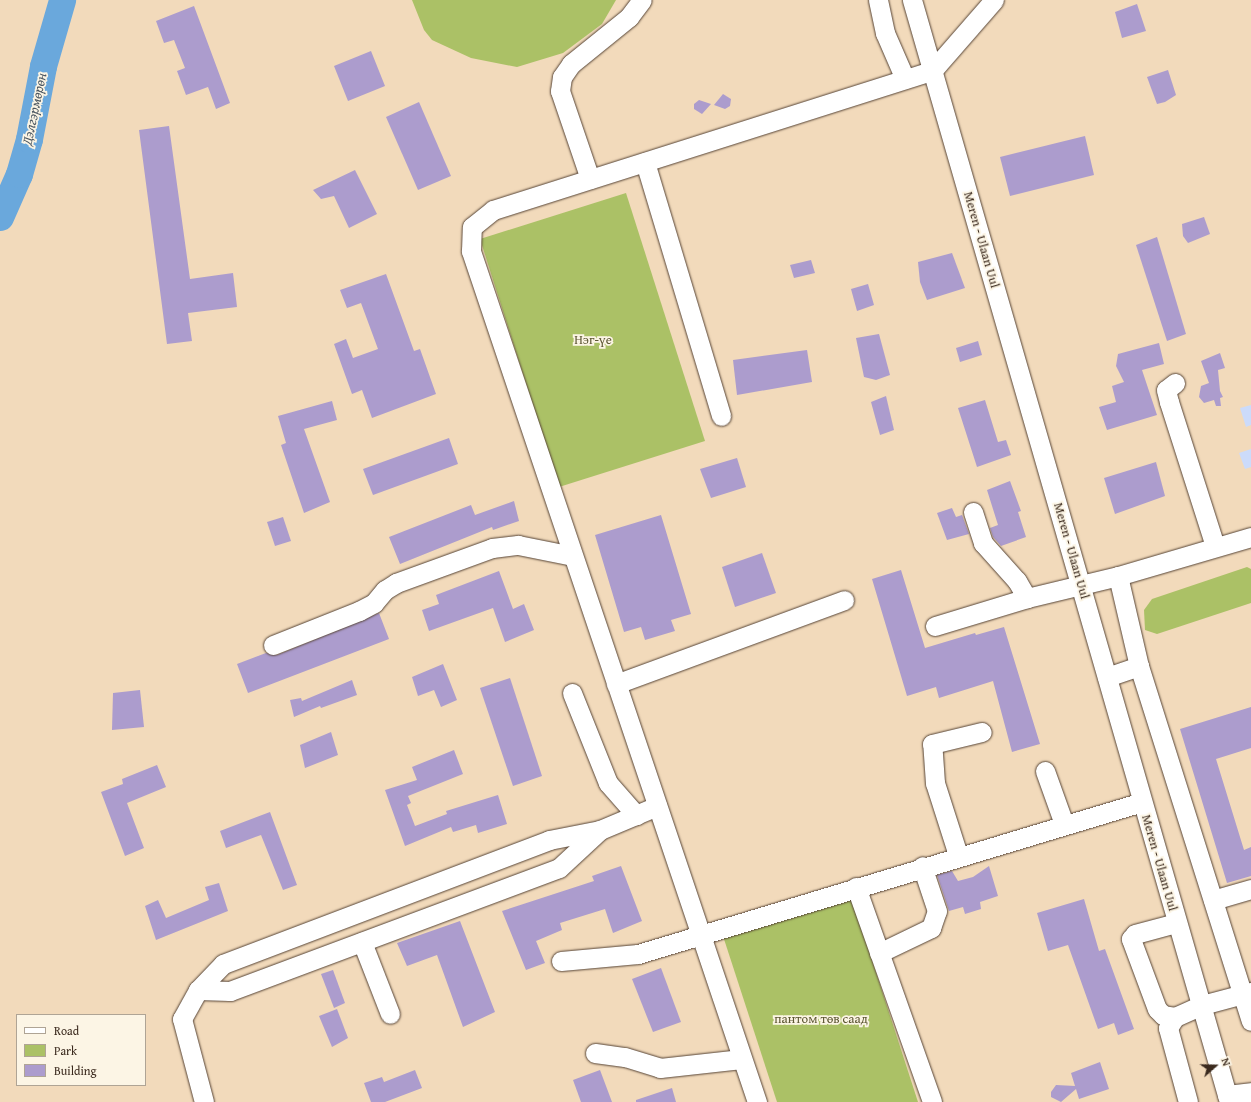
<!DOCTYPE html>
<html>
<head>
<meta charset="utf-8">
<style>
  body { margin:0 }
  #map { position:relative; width:1251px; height:1102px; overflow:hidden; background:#f2dabb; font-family:"Gentium Book Plus",serif }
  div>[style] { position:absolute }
  .built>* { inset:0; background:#ccdbfa }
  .green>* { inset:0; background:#abc166 }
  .river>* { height:27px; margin:-13.5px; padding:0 13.5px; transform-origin:13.5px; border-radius:13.5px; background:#6aa8dc }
  .building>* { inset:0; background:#ac9ccd }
  .roads { filter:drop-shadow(0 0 1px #564436) drop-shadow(0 0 1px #564436) }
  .minor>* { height:19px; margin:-9.5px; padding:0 9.5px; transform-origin:9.5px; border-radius:9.5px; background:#fff }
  span { translate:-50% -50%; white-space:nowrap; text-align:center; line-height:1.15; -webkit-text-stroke:3.5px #fcf5e5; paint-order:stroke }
  .street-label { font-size:13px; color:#3b2a1e }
  .park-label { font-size:13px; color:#5d5734 }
  .water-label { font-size:14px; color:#4b5660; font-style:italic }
  .legend { position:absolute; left:16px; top:1014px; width:130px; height:72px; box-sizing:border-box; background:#fcf5e5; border:1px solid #afa495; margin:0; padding:5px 7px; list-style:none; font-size:12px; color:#3b2a1e }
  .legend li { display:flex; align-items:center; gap:8px; height:20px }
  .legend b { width:20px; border:1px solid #afa495 }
  .north { position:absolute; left:1195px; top:1046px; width:40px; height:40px; -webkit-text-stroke:3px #fcf5e5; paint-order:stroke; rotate:70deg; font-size:11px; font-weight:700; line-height:16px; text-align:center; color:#3b2a1e }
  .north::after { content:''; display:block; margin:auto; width:14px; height:18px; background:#3b2a1e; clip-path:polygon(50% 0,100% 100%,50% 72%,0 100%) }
</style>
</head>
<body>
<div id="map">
  <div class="built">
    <div style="clip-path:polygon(1251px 405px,1251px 425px,1246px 427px,1240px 408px)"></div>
    <div style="clip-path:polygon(1251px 449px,1251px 467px,1245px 469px,1239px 453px)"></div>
  </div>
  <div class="green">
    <div style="clip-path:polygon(412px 0,616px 0,602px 24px,563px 53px,517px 67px,471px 58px,432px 40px,424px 30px)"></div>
    <div style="clip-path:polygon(626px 193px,705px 441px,559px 487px,480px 239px)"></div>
    <div style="clip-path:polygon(1247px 567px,1251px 569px,1251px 603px,1157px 634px,1145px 630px,1144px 610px,1152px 599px)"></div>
    <div style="clip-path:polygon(851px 895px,918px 1102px,777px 1102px,723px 936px)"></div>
  </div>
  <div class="river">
    <div style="left:0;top:217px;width:47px;rotate:-66.2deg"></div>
    <div style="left:19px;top:174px;width:36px;rotate:-74deg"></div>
    <div style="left:29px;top:139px;width:74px;rotate:-79.1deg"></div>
    <div style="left:43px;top:66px;width:69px;rotate:-73.9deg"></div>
  </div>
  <div class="building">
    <div style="clip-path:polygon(1137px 4px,1146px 31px,1122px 38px,1115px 12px)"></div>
    <div style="clip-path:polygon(194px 6px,230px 103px,216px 109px,208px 87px,186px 95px,177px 71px,185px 68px,174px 40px,164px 43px,156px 21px)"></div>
    <div style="clip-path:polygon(371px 51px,385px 86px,348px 101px,334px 66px)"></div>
    <div style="clip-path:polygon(1168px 70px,1176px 95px,1165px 102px,1157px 104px,1147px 77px)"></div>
    <div style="clip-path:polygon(723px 94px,731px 99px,730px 106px,725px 109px,714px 105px)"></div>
    <div style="clip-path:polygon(699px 100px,711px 104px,702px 114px,694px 109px,694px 104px)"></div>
    <div style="clip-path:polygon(419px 102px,451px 176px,418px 190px,386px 117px)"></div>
    <div style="clip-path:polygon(169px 126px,190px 279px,233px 273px,237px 307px,188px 313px,192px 341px,167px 344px,139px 130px)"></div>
    <div style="clip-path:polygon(1085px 136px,1094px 175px,1010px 196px,1000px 157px)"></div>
    <div style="clip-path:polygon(355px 170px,377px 214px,349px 228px,334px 196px,321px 199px,313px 190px)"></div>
    <div style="clip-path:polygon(1204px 217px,1210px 234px,1188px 243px,1183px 236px,1182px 224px)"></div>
    <div style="clip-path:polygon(1157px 237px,1186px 334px,1167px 341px,1136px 245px)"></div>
    <div style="clip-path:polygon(952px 253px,965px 288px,927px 300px,920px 282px,918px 262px)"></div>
    <div style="clip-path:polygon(811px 260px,815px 273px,794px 278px,790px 265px)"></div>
    <div style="clip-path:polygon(386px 274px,414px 351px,420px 349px,436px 394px,372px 418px,362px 390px,352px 394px,334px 344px,346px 339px,353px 358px,378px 349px,361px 303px,347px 308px,340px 290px)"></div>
    <div style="clip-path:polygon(868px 284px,874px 305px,857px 311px,851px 289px)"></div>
    <div style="clip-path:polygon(879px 334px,890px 375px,876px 380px,864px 377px,856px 338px)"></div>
    <div style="clip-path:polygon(978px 341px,982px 355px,960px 362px,956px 348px)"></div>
    <div style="clip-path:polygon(1159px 343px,1164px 364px,1142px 370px,1157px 415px,1107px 430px,1099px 407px,1116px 402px,1112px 386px,1124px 382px,1116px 366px,1118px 354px)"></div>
    <div style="clip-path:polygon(807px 350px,812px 382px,737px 395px,733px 360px)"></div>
    <div style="clip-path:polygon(1220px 353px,1225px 368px,1218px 370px,1220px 391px,1223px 397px,1220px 398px,1221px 406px,1216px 406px,1214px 400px,1204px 403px,1199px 397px,1201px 386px,1209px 383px,1201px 361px)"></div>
    <div style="clip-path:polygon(886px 396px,894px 430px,880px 435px,871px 402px)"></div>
    <div style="clip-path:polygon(985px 400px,998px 442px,1006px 440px,1011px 455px,977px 467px,958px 408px)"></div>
    <div style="clip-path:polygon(332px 401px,337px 420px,304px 429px,330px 502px,304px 513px,281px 445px,286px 443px,278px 416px)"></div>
    <div style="clip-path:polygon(449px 438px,458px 464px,373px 495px,363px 469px)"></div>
    <div style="clip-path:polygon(737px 458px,746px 487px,711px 498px,700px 469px)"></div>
    <div style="clip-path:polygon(1156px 462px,1165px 496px,1115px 514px,1104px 478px)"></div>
    <div style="clip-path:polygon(1010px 481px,1021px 511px,1018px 512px,1026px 537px,1001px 546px,993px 537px,990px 528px,998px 525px,987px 490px)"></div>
    <div style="clip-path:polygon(514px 501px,519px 521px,493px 530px,492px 527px,400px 564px,389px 537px,471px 505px,475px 515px)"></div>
    <div style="clip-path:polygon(952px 508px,956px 517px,962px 515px,969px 534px,947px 540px,937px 513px)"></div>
    <div style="clip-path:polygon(661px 515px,691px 614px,671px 620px,675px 631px,645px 640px,641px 627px,624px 632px,595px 535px)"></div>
    <div style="clip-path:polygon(283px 517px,291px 541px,275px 546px,267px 522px)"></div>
    <div style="clip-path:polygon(762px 553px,776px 593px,735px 607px,722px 567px)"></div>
    <div style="clip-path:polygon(901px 570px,925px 648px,975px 633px,976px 635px,1004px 627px,1040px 744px,1012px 752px,993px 681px,939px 698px,936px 687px,907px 696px,872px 579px)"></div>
    <div style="clip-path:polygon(499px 571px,513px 609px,524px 604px,534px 630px,505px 642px,493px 608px,429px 631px,422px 610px,439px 604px,436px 595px)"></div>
    <div style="clip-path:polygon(379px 613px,389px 639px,248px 693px,237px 664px,266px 653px,277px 655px)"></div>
    <div style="clip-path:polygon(443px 664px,457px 700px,441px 707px,434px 690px,418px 696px,412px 677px)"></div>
    <div style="clip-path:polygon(510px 678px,542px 776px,513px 786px,480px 688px)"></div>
    <div style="clip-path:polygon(352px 680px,357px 695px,321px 708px,320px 706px,294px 717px,290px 700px,301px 698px,302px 701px)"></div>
    <div style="clip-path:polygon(140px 690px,144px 727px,112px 730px,113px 693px)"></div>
    <div style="clip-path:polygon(1251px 707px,1251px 748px,1216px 759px,1244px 850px,1251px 847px,1251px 876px,1227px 883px,1180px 729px)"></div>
    <div style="clip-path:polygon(331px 732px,338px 755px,305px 768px,300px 745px)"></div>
    <div style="clip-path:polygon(454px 750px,463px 774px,408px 796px,411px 803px,407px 805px,415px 826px,447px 814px,446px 811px,498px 795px,507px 824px,478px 833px,476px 825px,453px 832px,451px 827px,405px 846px,385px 790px,417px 780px,412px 767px)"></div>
    <div style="clip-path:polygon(157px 765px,166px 787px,127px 803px,144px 848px,125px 856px,101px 792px,123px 784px,122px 779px)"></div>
    <div style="clip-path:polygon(270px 812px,297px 885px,283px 890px,261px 835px,226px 848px,220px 831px)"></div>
    <div style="clip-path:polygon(621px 866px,642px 921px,613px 933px,605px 909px,560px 923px,562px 930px,536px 941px,545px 963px,526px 970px,502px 911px,594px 881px,592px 876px)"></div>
    <div style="clip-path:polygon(989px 866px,998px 896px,980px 902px,981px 909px,965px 914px,963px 907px,949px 911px,937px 875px,952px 871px,958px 881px,973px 877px)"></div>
    <div style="clip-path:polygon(219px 883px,228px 911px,156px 940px,145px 906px,158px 900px,166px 918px,209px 900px,205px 887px)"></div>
    <div style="clip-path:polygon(1084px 899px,1099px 951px,1105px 949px,1134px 1029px,1118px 1035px,1114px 1023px,1098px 1029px,1068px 945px,1048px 951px,1037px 913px)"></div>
    <div style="clip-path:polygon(460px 921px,495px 1012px,463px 1027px,437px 955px,407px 966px,397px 943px)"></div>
    <div style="clip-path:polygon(661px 968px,681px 1022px,653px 1032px,632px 979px)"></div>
    <div style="clip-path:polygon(333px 970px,345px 1003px,334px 1008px,321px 974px)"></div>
    <div style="clip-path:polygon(337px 1009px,348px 1038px,332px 1047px,319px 1016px)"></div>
    <div style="clip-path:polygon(1100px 1062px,1109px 1089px,1079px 1099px,1076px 1089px,1061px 1102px,1051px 1097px,1051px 1092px,1056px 1085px,1075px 1086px,1071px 1073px)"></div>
    <div style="clip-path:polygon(415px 1070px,422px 1088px,385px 1102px,371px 1102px,364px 1083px,382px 1077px,384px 1082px)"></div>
    <div style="clip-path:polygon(600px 1070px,612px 1102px,581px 1102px,573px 1080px)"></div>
    <div style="clip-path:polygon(672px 1088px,676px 1102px,636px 1102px,636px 1100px)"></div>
  </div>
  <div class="roads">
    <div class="minor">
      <div style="left:878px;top:0;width:34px;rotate:78deg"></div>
      <div style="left:885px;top:33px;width:50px;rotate:66.5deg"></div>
      <div style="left:912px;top:0;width:1147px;rotate:73.95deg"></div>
      <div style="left:645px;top:162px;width:265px;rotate:73.3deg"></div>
      <div style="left:590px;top:179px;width:93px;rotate:-108.8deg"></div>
      <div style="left:560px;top:91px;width:14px;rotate:-82deg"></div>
      <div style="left:562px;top:77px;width:16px;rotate:-55deg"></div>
      <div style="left:571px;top:64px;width:75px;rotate:-39deg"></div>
      <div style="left:629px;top:17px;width:21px;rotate:-53deg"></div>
      <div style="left:1175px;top:383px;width:11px;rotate:142deg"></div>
      <div style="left:1166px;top:390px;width:12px;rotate:76deg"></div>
      <div style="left:1169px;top:402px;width:151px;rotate:72.3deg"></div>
      <div style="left:973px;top:512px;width:33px;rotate:72deg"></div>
      <div style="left:983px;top:543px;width:51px;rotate:48.2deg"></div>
      <div style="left:1017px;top:581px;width:20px;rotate:60deg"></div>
      <div style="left:1027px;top:598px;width:94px;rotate:-13.6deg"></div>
      <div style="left:1118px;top:576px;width:139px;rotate:-16.3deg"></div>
      <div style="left:1118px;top:576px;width:92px;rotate:76.9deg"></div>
      <div style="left:935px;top:626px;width:96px;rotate:-16.9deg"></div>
      <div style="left:273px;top:645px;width:92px;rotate:-21.6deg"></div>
      <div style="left:359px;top:611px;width:17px;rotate:-28deg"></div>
      <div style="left:374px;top:603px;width:17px;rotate:-50deg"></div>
      <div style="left:385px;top:590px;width:13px;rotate:-32deg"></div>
      <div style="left:396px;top:583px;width:102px;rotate:-20deg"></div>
      <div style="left:492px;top:548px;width:26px;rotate:-7deg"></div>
      <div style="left:518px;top:545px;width:56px;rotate:11.3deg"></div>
      <div style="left:1107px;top:677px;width:34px;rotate:-19deg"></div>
      <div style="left:1139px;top:666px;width:372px;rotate:72.5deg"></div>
      <div style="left:616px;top:684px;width:243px;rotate:-20.2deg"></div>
      <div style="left:572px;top:693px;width:97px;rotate:68.2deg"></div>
      <div style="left:608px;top:783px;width:43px;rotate:48.8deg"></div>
      <div style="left:1045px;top:771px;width:56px;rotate:70.3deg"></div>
      <div style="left:958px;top:855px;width:76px;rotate:-107.7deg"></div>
      <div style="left:935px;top:783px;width:39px;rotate:-94deg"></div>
      <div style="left:932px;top:744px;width:51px;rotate:-13.5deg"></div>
      <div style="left:856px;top:887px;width:228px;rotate:70.5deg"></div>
      <div style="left:1213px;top:900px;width:40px;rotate:-16deg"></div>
      <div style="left:362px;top:942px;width:77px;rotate:68.7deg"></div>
      <div style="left:879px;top:953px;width:58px;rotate:-25.7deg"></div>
      <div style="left:931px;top:928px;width:18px;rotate:-71deg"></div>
      <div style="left:937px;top:911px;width:47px;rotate:-108.4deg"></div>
      <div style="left:561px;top:961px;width:77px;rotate:-5.2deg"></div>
      <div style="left:638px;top:954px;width:526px;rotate:-16.78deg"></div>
      <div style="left:198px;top:990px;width:32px;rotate:2deg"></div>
      <div style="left:230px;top:991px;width:351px;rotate:-20.5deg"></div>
      <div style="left:559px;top:868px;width:56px;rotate:-42.8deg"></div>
      <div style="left:1175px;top:1017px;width:12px;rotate:-171deg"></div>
      <div style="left:1163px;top:1015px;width:8px;rotate:-135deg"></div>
      <div style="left:1157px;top:1009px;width:75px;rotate:-110.4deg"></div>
      <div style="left:1131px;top:939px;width:6px;rotate:-51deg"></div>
      <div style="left:1135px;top:934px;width:42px;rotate:-15deg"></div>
      <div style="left:595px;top:1053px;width:30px;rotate:8deg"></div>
      <div style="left:625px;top:1057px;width:37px;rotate:17deg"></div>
      <div style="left:660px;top:1068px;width:82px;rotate:-6.3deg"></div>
      <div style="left:1227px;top:1095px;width:24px;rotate:-7deg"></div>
      <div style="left:204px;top:1102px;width:86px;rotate:-104.8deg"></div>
      <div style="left:182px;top:1019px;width:33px;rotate:-61deg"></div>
      <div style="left:198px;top:990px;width:36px;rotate:-46deg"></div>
      <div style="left:223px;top:964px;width:349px;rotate:-20.8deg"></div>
      <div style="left:549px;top:840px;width:52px;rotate:-11.1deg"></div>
      <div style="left:600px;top:830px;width:62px;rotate:-22.8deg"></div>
      <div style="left:757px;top:1102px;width:898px;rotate:-108.58deg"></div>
      <div style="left:471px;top:251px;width:24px;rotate:-88deg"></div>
      <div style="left:472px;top:227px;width:27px;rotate:-39deg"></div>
      <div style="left:493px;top:210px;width:460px;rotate:-17.6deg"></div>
      <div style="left:932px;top:71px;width:94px;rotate:-48.9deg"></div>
      <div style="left:1188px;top:1102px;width:77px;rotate:-105.1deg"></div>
      <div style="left:1168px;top:1028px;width:13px;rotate:-58deg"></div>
      <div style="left:1175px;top:1017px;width:30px;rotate:-24deg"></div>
      <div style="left:1202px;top:1005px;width:51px;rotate:-14.9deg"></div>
    </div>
  </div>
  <div class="street-label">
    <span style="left:981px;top:240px;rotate:74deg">Meren - Ulaan Uul</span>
    <span style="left:1071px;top:551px;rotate:74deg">Meren - Ulaan Uul</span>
    <span style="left:1159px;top:863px;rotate:74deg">Meren - Ulaan Uul</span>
  </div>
  <div class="park-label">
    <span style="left:593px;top:340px">Нэг-үе</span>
    <span style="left:821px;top:1019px">пантом төв саад</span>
  </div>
  <div class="water-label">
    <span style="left:34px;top:109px;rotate:-78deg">Дэлгэрмөрөн</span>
  </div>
  <ul class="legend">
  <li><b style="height:5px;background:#fff"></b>Road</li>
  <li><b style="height:11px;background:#abc166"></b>Park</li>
  <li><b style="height:11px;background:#ac9ccd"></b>Building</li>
  </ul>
  <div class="north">N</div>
</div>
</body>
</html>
